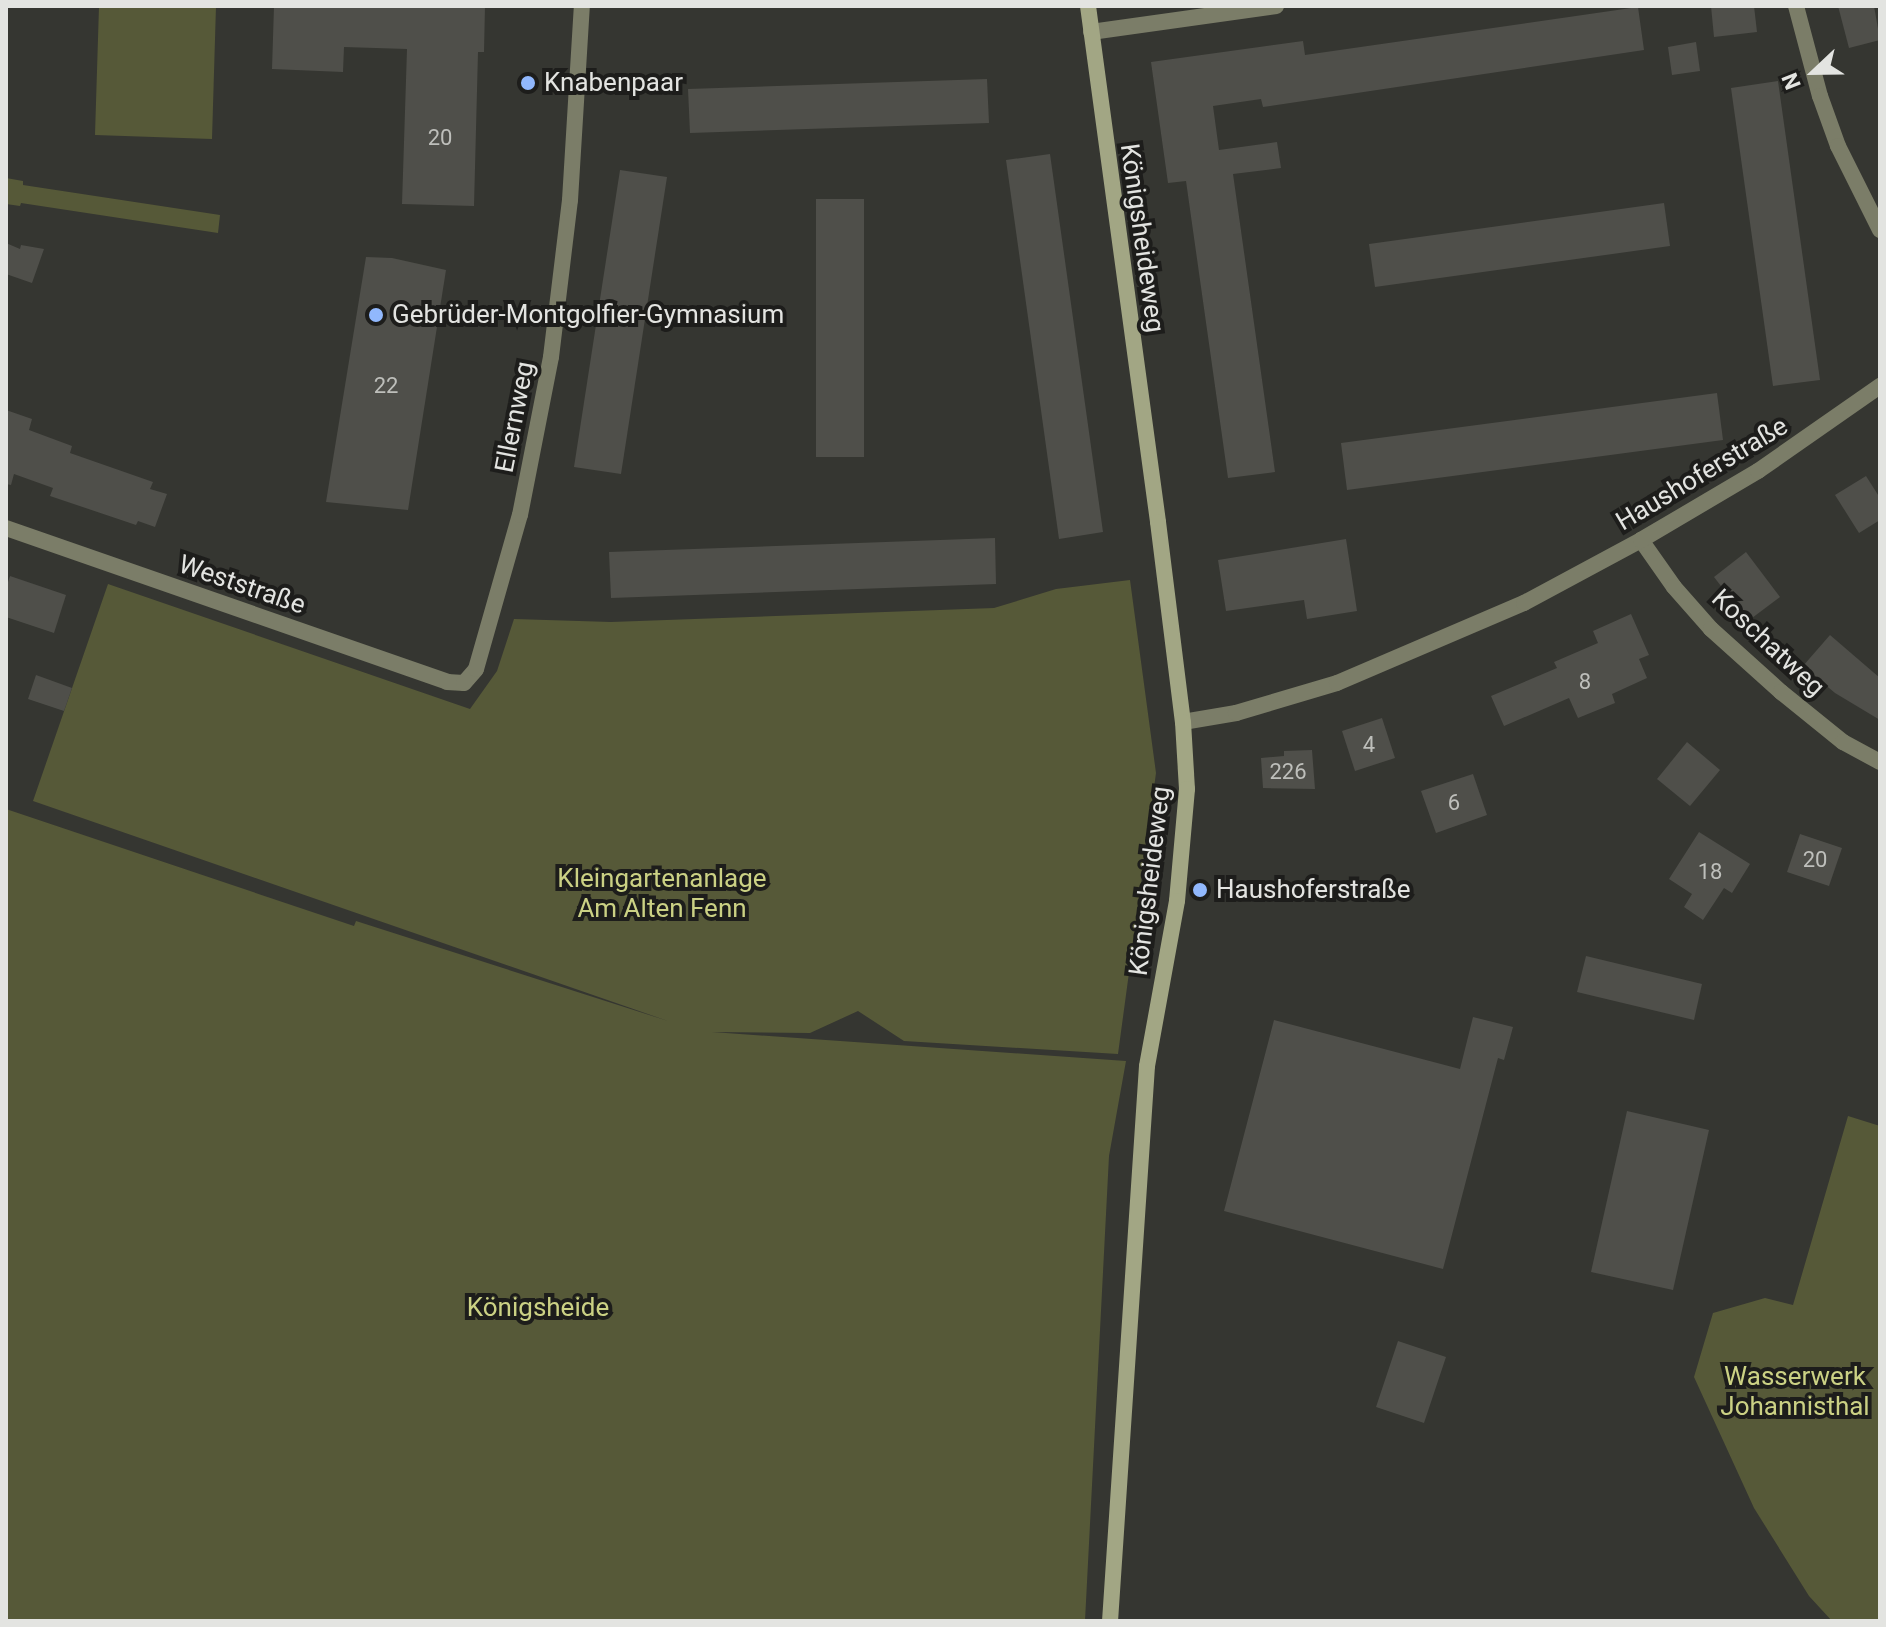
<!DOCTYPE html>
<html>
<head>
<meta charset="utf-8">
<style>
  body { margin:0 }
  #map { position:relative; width:1886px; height:1627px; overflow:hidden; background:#353631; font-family:Roboto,sans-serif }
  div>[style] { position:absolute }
  .green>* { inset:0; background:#565938 }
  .building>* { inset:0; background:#4f4f4a }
  .street>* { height:16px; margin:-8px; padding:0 8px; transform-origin:8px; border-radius:8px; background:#7b7d68 }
  .secondary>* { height:16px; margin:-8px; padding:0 8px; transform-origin:8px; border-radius:8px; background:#a2a684 }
  .dots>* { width:22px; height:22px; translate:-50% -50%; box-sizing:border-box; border:4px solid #1d1d1b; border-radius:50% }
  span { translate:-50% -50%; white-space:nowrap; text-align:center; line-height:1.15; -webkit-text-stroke:8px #1d1d1b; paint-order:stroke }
  .number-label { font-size:22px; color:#bebfbb }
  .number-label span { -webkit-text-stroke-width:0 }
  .poi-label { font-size:26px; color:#e3e4e1 }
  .left { translate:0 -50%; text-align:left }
  .street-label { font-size:26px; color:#e3e4e1 }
  .park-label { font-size:26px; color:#cbd184 }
  .frame { position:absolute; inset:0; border:8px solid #e3e4e1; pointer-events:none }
  .north { position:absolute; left:1774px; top:32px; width:80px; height:80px; -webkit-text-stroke:6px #1d1d1b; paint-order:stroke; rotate:248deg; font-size:22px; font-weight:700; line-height:32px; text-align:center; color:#e3e4e1 }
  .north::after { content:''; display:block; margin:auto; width:28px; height:36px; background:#e3e4e1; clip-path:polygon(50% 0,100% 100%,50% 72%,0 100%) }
</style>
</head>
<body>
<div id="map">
  <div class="green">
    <div style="clip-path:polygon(99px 6px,216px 6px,212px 139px,95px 135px)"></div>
    <div style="clip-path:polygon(6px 178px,23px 181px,23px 185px,220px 215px,218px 233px,21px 203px,20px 206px,6px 204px)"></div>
    <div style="clip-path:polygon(1130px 580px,1156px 773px,1118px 1054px,904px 1041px,858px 1011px,810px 1033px,712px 1032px,1126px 1061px,1109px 1156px,1085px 1621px,6px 1621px,6px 809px,354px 926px,356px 921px,668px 1021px,33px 801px,108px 584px,470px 709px,497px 671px,514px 619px,611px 622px,994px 608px,1056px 589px)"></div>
    <div style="clip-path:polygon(1848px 1116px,1880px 1126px,1880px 1621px,1832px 1621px,1809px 1596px,1754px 1508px,1694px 1377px,1713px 1313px,1765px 1298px,1793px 1305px)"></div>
  </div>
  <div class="building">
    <div style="clip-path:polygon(274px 6px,485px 6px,484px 52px,478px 52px,474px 206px,402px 204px,407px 49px,344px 47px,343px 72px,272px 69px)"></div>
    <div style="clip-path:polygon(1711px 6px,1754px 6px,1757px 32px,1714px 37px)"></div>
    <div style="clip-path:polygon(1838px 6px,1874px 6px,1880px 40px,1849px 48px)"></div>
    <div style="clip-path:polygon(1638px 7px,1644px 50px,1263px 107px,1261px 99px,1213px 106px,1219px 150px,1277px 142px,1281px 168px,1233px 174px,1275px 472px,1228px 478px,1186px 181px,1168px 183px,1151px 62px,1303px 41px,1305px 55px)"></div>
    <div style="clip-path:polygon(1696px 42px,1700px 71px,1672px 75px,1668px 47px)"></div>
    <div style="clip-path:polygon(987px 79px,989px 123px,690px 133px,688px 89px)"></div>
    <div style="clip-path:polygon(1778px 81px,1820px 380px,1773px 386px,1731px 88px)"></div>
    <div style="clip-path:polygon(1050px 154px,1103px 532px,1059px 539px,1006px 160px)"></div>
    <div style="clip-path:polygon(620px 170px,667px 177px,621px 474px,574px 467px)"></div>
    <div style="clip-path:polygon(816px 199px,864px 199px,864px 457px,816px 457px)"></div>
    <div style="clip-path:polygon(1664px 203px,1670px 246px,1375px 287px,1369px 244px)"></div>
    <div style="clip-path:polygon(6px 243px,20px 249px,21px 245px,44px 249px,32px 283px,6px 274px)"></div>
    <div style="clip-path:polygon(366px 257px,392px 258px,446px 270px,408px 510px,326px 502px)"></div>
    <div style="clip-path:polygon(1717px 393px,1723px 440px,1347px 490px,1341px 443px)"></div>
    <div style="clip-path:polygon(6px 410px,32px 419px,29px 430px,72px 446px,70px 453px,153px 482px,150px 489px,167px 494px,155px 527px,138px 521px,136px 525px,50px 496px,53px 488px,14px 474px,11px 485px,6px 484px)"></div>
    <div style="clip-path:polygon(1866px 476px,1880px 498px,1880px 520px,1859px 533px,1835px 495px)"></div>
    <div style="clip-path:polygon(995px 538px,996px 584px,611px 598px,609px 552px)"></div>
    <div style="clip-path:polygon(1346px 539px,1357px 611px,1307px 619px,1304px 600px,1226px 611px,1218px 560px)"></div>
    <div style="clip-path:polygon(1746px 552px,1780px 597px,1748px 621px,1714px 577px)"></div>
    <div style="clip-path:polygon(10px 576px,66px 595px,54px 633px,6px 617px,6px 588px)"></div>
    <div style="clip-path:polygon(1631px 614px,1649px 655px,1639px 659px,1647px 678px,1612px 694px,1615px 703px,1578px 718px,1569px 698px,1504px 726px,1491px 696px,1557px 668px,1554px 662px,1598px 643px,1593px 631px)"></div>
    <div style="clip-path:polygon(1830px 635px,1880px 678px,1880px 720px,1835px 693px,1803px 666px)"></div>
    <div style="clip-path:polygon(36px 675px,72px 688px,64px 711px,28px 699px)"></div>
    <div style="clip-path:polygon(1382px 718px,1395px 758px,1355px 771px,1342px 731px)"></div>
    <div style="clip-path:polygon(1687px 742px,1720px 770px,1690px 806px,1657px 779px)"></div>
    <div style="clip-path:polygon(1312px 750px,1315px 789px,1263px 788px,1261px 758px,1284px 756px,1284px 751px)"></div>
    <div style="clip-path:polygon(1473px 774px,1487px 815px,1436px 833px,1421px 791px)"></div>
    <div style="clip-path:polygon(1699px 832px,1750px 864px,1732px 893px,1724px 888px,1703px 920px,1684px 907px,1692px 894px,1669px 879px)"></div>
    <div style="clip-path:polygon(1800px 834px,1842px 848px,1829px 886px,1787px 872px)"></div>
    <div style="clip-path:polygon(1586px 956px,1702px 984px,1694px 1020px,1577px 992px)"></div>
    <div style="clip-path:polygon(1473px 1017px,1513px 1027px,1504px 1060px,1498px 1058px,1443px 1269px,1224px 1211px,1274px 1020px,1460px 1069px)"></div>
    <div style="clip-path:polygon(1627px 1111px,1709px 1130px,1673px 1290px,1591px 1272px)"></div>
    <div style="clip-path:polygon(1398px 1341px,1446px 1357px,1424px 1423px,1376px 1407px)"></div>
  </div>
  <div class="street">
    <div style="left:1796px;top:6px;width:93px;rotate:75.1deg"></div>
    <div style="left:1820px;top:96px;width:53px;rotate:70.2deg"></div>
    <div style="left:1838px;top:146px;width:94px;rotate:63.4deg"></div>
    <div style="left:1091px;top:32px;width:187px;rotate:-8deg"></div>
    <div style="left:6px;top:528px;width:467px;rotate:19.2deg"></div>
    <div style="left:447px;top:682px;width:17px;rotate:3deg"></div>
    <div style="left:464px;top:683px;width:18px;rotate:-49deg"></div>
    <div style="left:476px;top:669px;width:160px;rotate:-74.1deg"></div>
    <div style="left:520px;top:515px;width:161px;rotate:-78.9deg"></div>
    <div style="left:551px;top:357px;width:158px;rotate:-83.1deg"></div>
    <div style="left:570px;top:200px;width:194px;rotate:-86.5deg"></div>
    <div style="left:1641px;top:540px;width:57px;rotate:54.9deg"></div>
    <div style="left:1674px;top:587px;width:56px;rotate:48.6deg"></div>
    <div style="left:1711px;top:629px;width:94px;rotate:42deg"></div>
    <div style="left:1781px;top:692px;width:80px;rotate:38.9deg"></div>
    <div style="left:1843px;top:742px;width:42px;rotate:28.4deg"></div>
    <div style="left:1183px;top:722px;width:54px;rotate:-9.6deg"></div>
    <div style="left:1236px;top:713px;width:105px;rotate:-16.5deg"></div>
    <div style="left:1337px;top:683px;width:203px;rotate:-23.2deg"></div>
    <div style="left:1524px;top:603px;width:133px;rotate:-28.3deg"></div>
    <div style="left:1641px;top:540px;width:136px;rotate:-30.5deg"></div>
    <div style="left:1758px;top:471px;width:149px;rotate:-34.9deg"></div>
  </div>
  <div class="secondary">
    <div style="left:1088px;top:6px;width:521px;rotate:82.27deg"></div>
    <div style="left:1158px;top:522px;width:202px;rotate:82.9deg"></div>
    <div style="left:1183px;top:722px;width:67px;rotate:86.6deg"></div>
    <div style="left:1187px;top:789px;width:112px;rotate:95.1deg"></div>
    <div style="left:1177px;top:901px;width:168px;rotate:100.3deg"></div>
    <div style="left:1147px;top:1066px;width:556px;rotate:93.81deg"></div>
  </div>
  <div class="dots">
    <div style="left:528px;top:83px;background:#91b8fd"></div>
    <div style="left:376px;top:315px;background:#91b8fd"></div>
    <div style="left:1200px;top:890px;background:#91b8fd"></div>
  </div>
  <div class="number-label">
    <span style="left:440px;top:138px">20</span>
    <span style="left:386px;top:386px">22</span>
    <span style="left:1585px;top:682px">8</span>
    <span style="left:1369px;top:745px">4</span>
    <span style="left:1288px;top:772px">226</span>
    <span style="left:1454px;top:803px">6</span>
    <span style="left:1815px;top:860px">20</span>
    <span style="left:1710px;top:872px">18</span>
  </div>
  <div class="poi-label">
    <span class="left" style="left:544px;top:83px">Knabenpaar</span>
    <span class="left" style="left:392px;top:315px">Gebrüder-Montgolfier-Gymnasium</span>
    <span class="left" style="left:1216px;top:890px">Haushoferstraße</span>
  </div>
  <div class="street-label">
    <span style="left:1142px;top:238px;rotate:82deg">Königsheideweg</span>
    <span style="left:515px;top:417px;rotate:-79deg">Ellernweg</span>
    <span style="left:1702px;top:474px;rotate:-31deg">Haushoferstraße</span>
    <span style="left:242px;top:585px;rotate:19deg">Weststraße</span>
    <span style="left:1768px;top:643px;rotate:43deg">Koschatweg</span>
    <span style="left:1150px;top:881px;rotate:-83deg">Königsheideweg</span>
  </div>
  <div class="park-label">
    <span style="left:662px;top:894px">Kleingartenanlage<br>Am Alten Fenn</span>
    <span style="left:538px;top:1308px">Königsheide</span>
    <span style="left:1795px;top:1392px">Wasserwerk<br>Johannisthal</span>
  </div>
  <div class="frame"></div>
  <div class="north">N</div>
</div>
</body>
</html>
